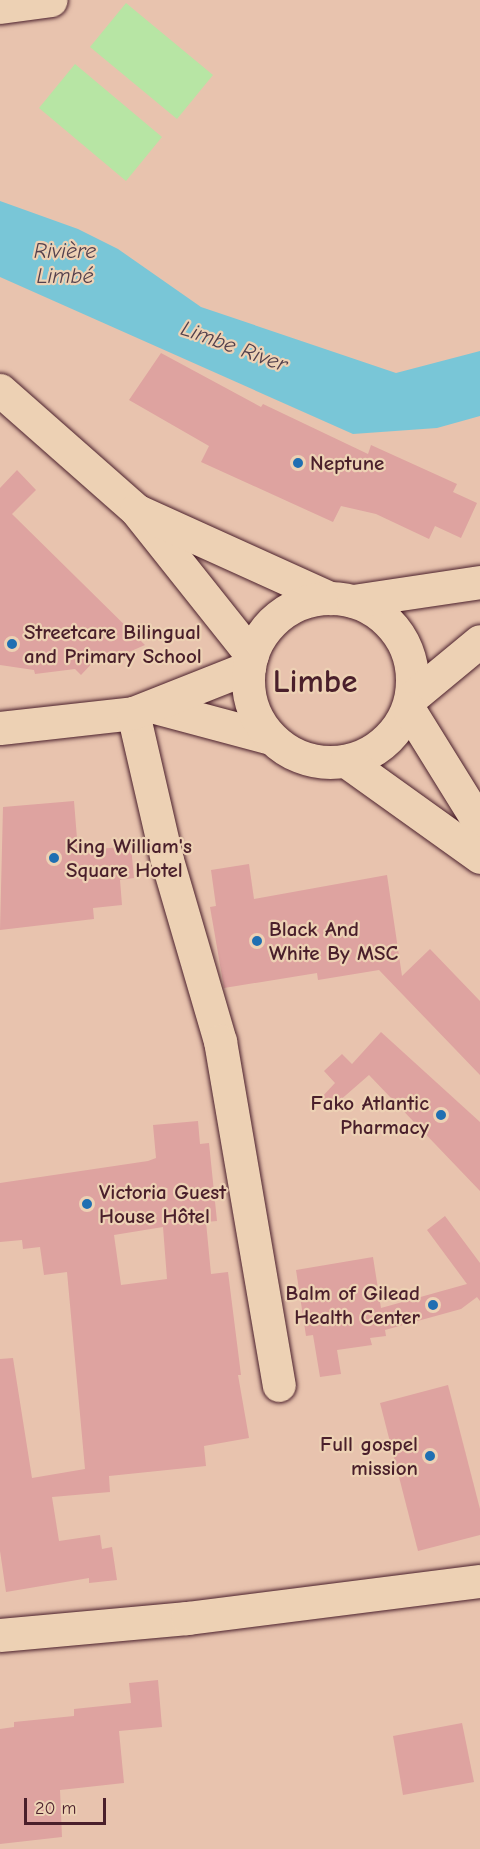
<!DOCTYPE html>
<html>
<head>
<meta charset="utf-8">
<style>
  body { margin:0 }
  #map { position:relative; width:480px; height:1849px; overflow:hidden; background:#e8c3ae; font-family:"Comic Neue",sans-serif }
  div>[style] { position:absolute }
  .green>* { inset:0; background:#b7e5a4 }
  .water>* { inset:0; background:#79c6d7 }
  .building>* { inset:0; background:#dea3a0 }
  .roads { filter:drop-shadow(0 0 2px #4a1f2b) drop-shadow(0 0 2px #4a1f2b) }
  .minor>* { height:33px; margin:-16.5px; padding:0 16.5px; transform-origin:16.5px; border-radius:16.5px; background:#edd1b4 }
  .major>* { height:33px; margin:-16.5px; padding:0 16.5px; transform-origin:16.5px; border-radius:16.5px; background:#edd1b4 }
  .highway>* { height:33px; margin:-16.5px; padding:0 16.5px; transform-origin:16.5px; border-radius:16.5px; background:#edd1b4 }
  .highway>.ring { margin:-16.5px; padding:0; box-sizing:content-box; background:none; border:33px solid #edd1b4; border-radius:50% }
  .dots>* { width:16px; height:16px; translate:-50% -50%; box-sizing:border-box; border:3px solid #edd1b4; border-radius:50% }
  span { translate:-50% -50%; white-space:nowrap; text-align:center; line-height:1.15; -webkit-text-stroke:4.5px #edd1b4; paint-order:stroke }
  .poi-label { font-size:21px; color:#4a1f2b; font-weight:700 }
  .left { translate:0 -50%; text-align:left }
  .right { translate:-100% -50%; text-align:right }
  .water-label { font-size:22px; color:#53404d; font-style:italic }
  .town-label { font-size:33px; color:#4a1f2b; font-weight:700 }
  .scale { position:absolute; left:24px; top:1798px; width:82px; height:27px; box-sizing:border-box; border:3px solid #4a1f2b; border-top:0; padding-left:8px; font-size:18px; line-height:21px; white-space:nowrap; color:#4a1f2b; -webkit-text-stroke:4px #edd1b4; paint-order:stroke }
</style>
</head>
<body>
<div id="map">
  <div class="green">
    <div style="clip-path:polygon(126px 3px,213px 75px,177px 119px,90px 47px)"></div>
    <div style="clip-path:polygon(75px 64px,162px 137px,126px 181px,39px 108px)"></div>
  </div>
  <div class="water">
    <div style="clip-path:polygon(0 201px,78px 229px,118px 249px,201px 307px,396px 373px,480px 351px,480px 416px,437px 428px,353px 434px,0 277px)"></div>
  </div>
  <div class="building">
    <div style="clip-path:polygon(161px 353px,261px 407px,263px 404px,368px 454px,371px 445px,457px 484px,453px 492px,477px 503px,461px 538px,435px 526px,429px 539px,376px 514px,341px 506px,333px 522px,201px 462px,209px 446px,129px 400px)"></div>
    <div style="clip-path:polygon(17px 470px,36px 490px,12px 514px,145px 645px,106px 662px,99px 656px,81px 675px,75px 669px,35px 674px,34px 670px,0 665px,0 488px)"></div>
    <div style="clip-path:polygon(74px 801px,78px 851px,131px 846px,134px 878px,120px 880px,122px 905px,93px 908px,94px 919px,0 930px,3px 807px)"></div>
    <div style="clip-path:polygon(249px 864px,254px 899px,387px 875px,402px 976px,430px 949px,480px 1001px,480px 1075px,379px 970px,318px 980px,317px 973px,224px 988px,210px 907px,216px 906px,211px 870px)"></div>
    <div style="clip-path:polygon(381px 1032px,480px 1122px,480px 1191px,369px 1075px,330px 1109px,320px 1099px,335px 1083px,324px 1071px,342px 1054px,352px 1064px)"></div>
    <div style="clip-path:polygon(evenodd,198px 1121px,200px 1144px,209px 1143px,217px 1221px,206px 1222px,211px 1274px,228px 1272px,241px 1375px,238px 1375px,249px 1438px,204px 1446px,206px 1466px,109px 1476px,110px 1492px,52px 1497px,59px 1541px,100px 1535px,102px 1549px,112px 1547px,117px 1580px,89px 1583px,89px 1578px,6px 1592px,0 1551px,0 1359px,13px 1358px,32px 1478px,85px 1469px,67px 1272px,44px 1275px,40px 1247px,23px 1249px,22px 1240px,0 1242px,0 1183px,148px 1161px,156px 1158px,153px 1125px,198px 1121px,163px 1227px,167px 1279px,121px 1285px,114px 1235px,163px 1227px)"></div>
    <div style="clip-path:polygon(445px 1216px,480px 1263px,480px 1301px,477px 1297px,461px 1309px,385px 1330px,386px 1336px,370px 1338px,372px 1345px,337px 1350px,341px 1374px,320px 1377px,313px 1335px,306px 1336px,296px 1270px,373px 1257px,381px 1308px,467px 1284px,427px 1230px)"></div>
    <div style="clip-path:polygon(448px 1385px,480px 1509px,480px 1535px,418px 1551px,380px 1403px)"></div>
    <div style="clip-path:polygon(158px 1680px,162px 1727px,119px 1731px,124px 1783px,60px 1790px,62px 1837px,0 1844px,0 1729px,14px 1727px,14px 1722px,74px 1716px,74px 1709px,131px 1703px,129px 1683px)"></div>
    <div style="clip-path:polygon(462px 1723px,474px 1782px,403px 1795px,393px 1736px)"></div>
  </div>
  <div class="roads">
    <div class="minor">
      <div style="left:0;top:7px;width:51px;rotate:-7.8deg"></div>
      <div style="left:155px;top:707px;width:120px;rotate:15deg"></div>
      <div style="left:133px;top:713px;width:151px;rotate:77deg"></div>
      <div style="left:167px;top:860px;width:189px;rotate:73.7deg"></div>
      <div style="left:220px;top:1041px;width:349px;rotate:80.3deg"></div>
      <div style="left:0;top:728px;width:134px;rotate:-6.4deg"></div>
      <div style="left:133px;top:713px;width:125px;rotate:-21.6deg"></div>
      <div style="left:0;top:1635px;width:188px;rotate:-5.2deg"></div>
      <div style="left:187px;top:1618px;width:295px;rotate:-7.2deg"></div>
    </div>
    <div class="major">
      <div style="left:0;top:390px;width:181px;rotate:41.4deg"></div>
      <div style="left:136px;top:510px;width:186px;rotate:51.5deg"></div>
      <div style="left:140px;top:512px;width:209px;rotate:24.4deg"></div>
    </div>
    <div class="highway">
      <div class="ring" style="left:248px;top:598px;width:131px;height:131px"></div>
      <div style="left:353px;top:601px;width:128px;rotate:-8.5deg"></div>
      <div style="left:411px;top:698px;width:89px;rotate:-39.6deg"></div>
      <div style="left:408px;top:708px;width:137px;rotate:58.2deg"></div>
      <div style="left:346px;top:761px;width:165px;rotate:35.6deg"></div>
    </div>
  </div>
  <div class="dots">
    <div style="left:298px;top:463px;background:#1f6fb2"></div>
    <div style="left:12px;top:644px;background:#1f6fb2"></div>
    <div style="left:54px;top:858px;background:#1f6fb2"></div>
    <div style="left:257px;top:941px;background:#1f6fb2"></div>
    <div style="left:441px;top:1115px;background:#1f6fb2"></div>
    <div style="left:87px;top:1204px;background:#1f6fb2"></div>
    <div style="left:433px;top:1305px;background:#1f6fb2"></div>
    <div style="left:430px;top:1456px;background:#1f6fb2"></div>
  </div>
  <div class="poi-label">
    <span class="left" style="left:310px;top:463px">Neptune</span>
    <span class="left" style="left:24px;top:644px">Streetcare Bilingual<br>and Primary School</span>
    <span class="left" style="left:66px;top:858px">King William's<br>Square Hotel</span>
    <span class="left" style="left:269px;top:941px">Black And<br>White By MSC</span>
    <span class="right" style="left:429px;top:1115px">Fako Atlantic<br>Pharmacy</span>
    <span class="left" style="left:99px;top:1204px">Victoria Guest<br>House Hôtel</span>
    <span class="right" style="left:420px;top:1305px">Balm of Gilead<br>Health Center</span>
    <span class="right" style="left:418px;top:1456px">Full gospel<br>mission</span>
  </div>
  <div class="water-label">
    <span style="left:65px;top:264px">Rivière<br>Limbé</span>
    <span style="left:234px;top:347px;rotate:20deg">Limbe River</span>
  </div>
  <div class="town-label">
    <span style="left:315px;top:682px">Limbe</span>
  </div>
  <div class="scale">20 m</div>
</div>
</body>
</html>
